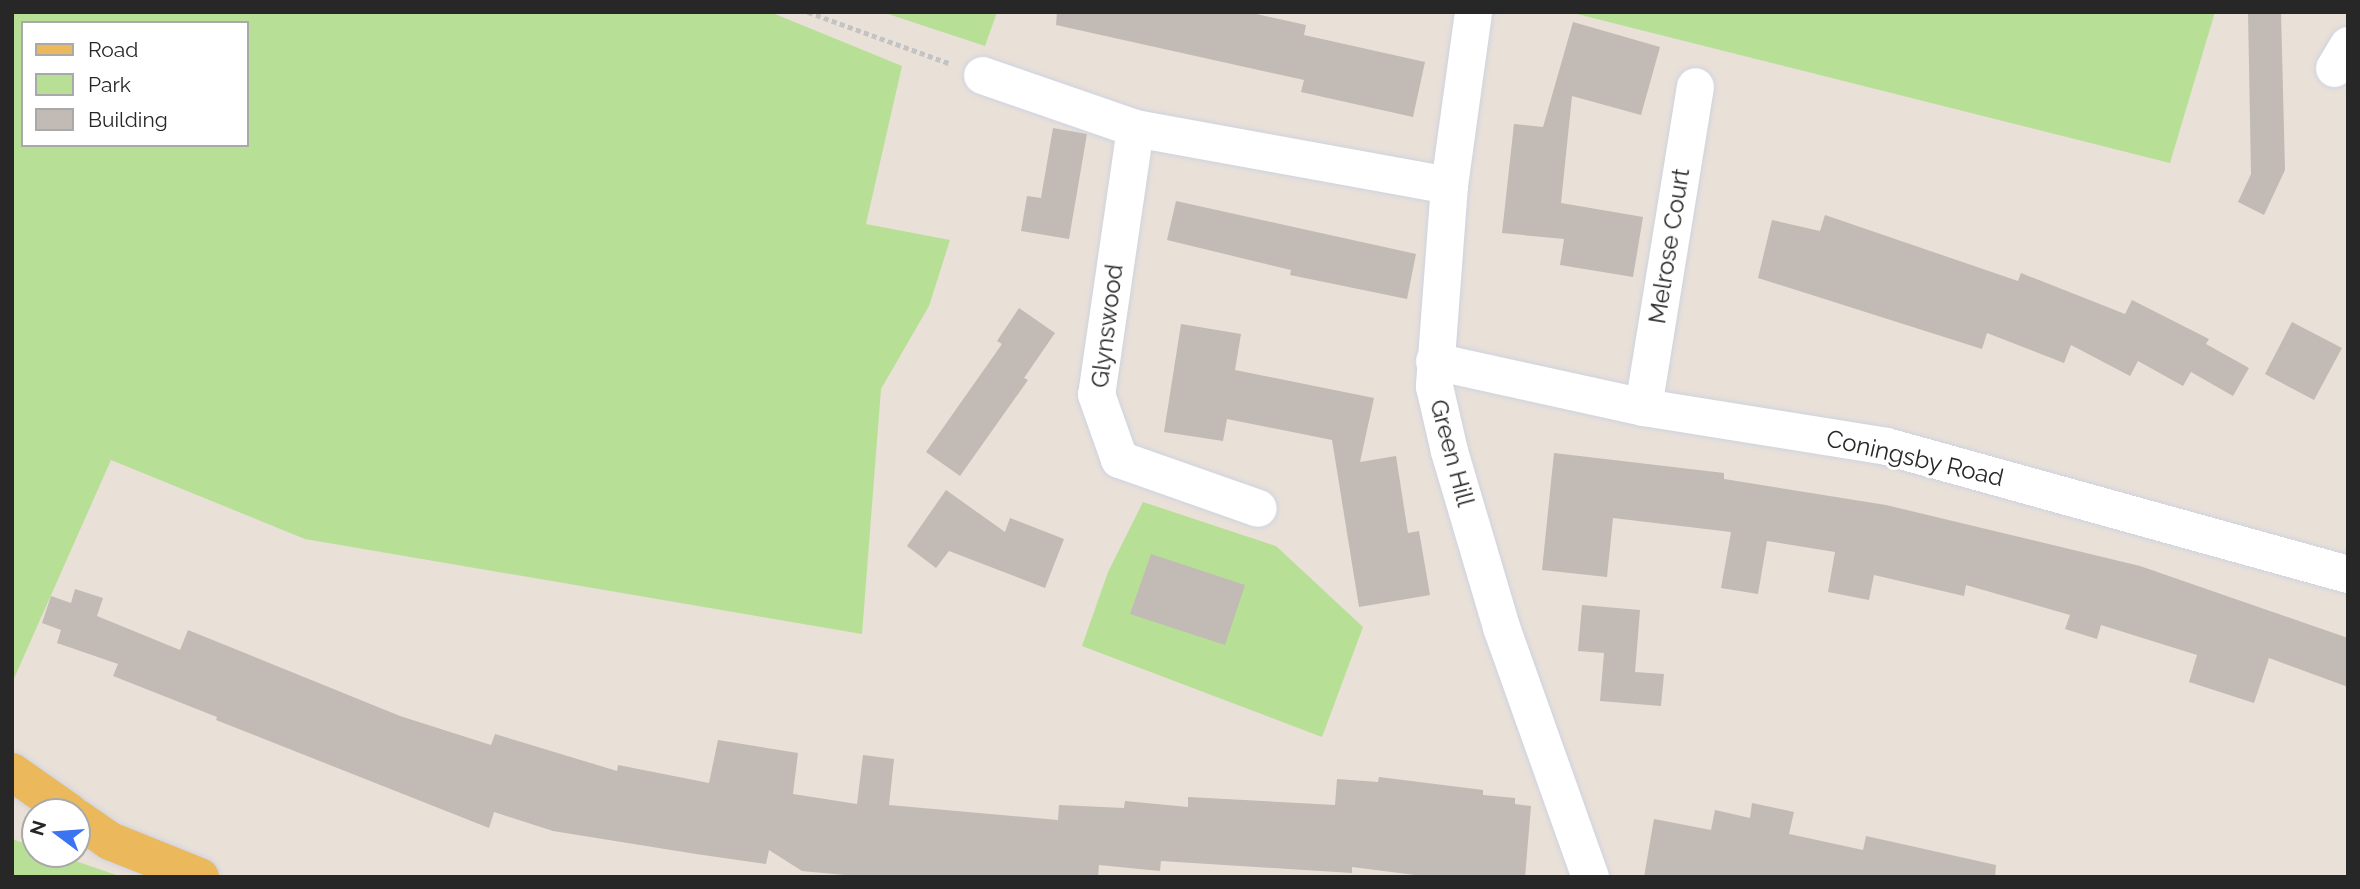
<!DOCTYPE html>
<html>
<head>
<meta charset="utf-8">
<style>
  body { margin:0 }
  #map { position:relative; width:2360px; height:889px; overflow:hidden; background:#e9e0d8; font-family:Raleway,sans-serif }
  div>[style] { position:absolute }
  .green>* { inset:0; background:#b7df96 }
  .building>* { inset:0; background:#c1bab5 }
  .path>* { height:4.5px; margin-top:-2.25px; transform-origin:0; background:repeating-linear-gradient(90deg,#c3c3c3 0 5px,transparent 0 8.5px) }
  .roads { filter:drop-shadow(0 0 2px #ced3e0) drop-shadow(0 0 2px #ced3e0) }
  .minor>* { height:37px; margin:-18.5px; padding:0 18.5px; transform-origin:18.5px; border-radius:18.5px; background:#fff }
  .primary>* { height:38px; margin:-19px; padding:0 19px; transform-origin:19px; border-radius:19px; background:#ebb95c }
  span { translate:-50% -50%; white-space:nowrap; text-align:center; line-height:1.15; -webkit-text-stroke:6px #fff; paint-order:stroke }
  .street-label { font-size:24px; color:#272727 }
  .frame { position:absolute; inset:0; border:14px solid #272727; pointer-events:none }
  .legend { position:absolute; left:21px; top:21px; width:228px; height:126px; box-sizing:border-box; background:#fff; border:2px solid #a9a9a9; margin:0; padding:9px 12px; list-style:none; font-size:21px; color:#272727 }
  .legend li { display:flex; align-items:center; gap:14px; height:35px }
  .legend b { width:35px; border:2px solid #a9a9a9 }
  .north { position:absolute; left:21px; top:798px; width:70px; height:70px; box-sizing:border-box; background:#fff; border:2px solid #a9a9a9; border-radius:50%; rotate:286deg; font-size:19px; font-weight:700; line-height:28px; text-align:center; color:#272727 }
  .north::after { content:''; display:block; margin:auto; width:24px; height:32px; background:#3b73f3; clip-path:polygon(50% 0,100% 100%,50% 72%,0 100%) }
</style>
</head>
<body>
<div id="map">
  <div class="green">
    <div style="clip-path:polygon(evenodd,12px 12px,770px 12px,902px 66px,866px 224px,950px 240px,929px 306px,881px 389px,862px 634px,305px 539px,111px 460px,12px 683px,12px 12px,23px 23px,247px 23px,247px 145px,23px 145px,23px 23px)"></div>
    <div style="clip-path:polygon(882px 12px,997px 12px,985px 46px)"></div>
    <div style="clip-path:polygon(1569px 12px,2215px 12px,2170px 163px)"></div>
    <div style="clip-path:polygon(1143px 502px,1276px 546px,1363px 627px,1322px 737px,1082px 646px,1108px 572px)"></div>
    <div style="clip-path:polygon(12px 839px,35px 847px,35px 854px,55px 854px,122px 877px,12px 877px)"></div>
  </div>
  <div class="building">
    <div style="clip-path:polygon(1057px 12px,1247px 12px,1306px 25px,1304px 35px,1425px 62px,1413px 117px,1301px 92px,1304px 80px,1056px 25px)"></div>
    <div style="clip-path:polygon(2248px 12px,2281px 12px,2285px 170px,2264px 215px,2238px 202px,2251px 174px)"></div>
    <div style="clip-path:polygon(1573px 22px,1660px 47px,1641px 115px,1572px 96px,1561px 203px,1643px 217px,1633px 277px,1560px 265px,1564px 239px,1502px 233px,1514px 124px,1543px 127px)"></div>
    <div style="clip-path:polygon(1053px 128px,1087px 134px,1069px 239px,1021px 231px,1027px 196px,1041px 198px)"></div>
    <div style="clip-path:polygon(1176px 201px,1416px 254px,1407px 299px,1290px 275px,1291px 270px,1167px 240px)"></div>
    <div style="clip-path:polygon(1825px 215px,2018px 281px,2021px 273px,2125px 314px,2132px 300px,2209px 339px,2206px 344px,2249px 368px,2233px 396px,2191px 372px,2183px 386px,2138px 361px,2130px 376px,2071px 345px,2064px 363px,1987px 333px,1982px 349px,1758px 278px,1772px 220px,1820px 231px)"></div>
    <div style="clip-path:polygon(1019px 308px,1055px 333px,1024px 378px,1028px 380px,960px 476px,926px 452px,1002px 344px,997px 341px)"></div>
    <div style="clip-path:polygon(2292px 322px,2342px 348px,2314px 400px,2265px 374px)"></div>
    <div style="clip-path:polygon(1181px 324px,1241px 334px,1235px 370px,1374px 398px,1360px 462px,1396px 456px,1408px 533px,1419px 531px,1430px 595px,1359px 607px,1332px 440px,1227px 419px,1223px 441px,1164px 432px)"></div>
    <div style="clip-path:polygon(1554px 453px,1724px 473px,1724px 479px,1886px 505px,2140px 566px,2348px 638px,2348px 687px,2269px 658px,2254px 703px,2189px 682px,2197px 655px,2101px 625px,2097px 639px,2065px 629px,2070px 615px,1966px 585px,1964px 596px,1874px 575px,1869px 600px,1828px 592px,1835px 552px,1767px 541px,1758px 594px,1721px 588px,1731px 532px,1613px 518px,1607px 577px,1542px 570px)"></div>
    <div style="clip-path:polygon(946px 490px,1005px 532px,1010px 518px,1064px 539px,1045px 588px,949px 551px,936px 568px,907px 546px)"></div>
    <div style="clip-path:polygon(1151px 554px,1245px 585px,1225px 645px,1130px 614px)"></div>
    <div style="clip-path:polygon(75px 589px,103px 598px,97px 616px,180px 650px,188px 630px,400px 716px,491px 745px,495px 734px,617px 771px,618px 765px,709px 783px,718px 740px,798px 753px,793px 794px,857px 804px,863px 755px,894px 759px,889px 805px,1058px 820px,1059px 805px,1124px 808px,1125px 801px,1188px 807px,1188px 797px,1335px 805px,1337px 779px,1378px 782px,1379px 777px,1483px 790px,1483px 795px,1515px 798px,1515px 804px,1531px 806px,1525px 877px,1431px 877px,1352px 867px,1352px 873px,1161px 861px,1160px 871px,1099px 865px,1098px 877px,866px 877px,802px 871px,769px 850px,766px 864px,696px 854px,553px 831px,494px 812px,489px 828px,216px 720px,217px 717px,113px 676px,118px 664px,57px 643px,61px 630px,42px 623px,51px 596px,71px 603px)"></div>
    <div style="clip-path:polygon(1582px 605px,1640px 610px,1635px 672px,1664px 674px,1661px 706px,1600px 701px,1604px 653px,1578px 651px)"></div>
    <div style="clip-path:polygon(1752px 803px,1794px 812px,1789px 834px,1863px 850px,1866px 836px,1996px 865px,1995px 877px,1644px 877px,1654px 819px,1711px 830px,1715px 810px,1750px 818px)"></div>
  </div>
  <div class="path">
    <div style="left:808px;top:12px;width:150px;rotate:19.9deg"></div>
  </div>
  <div class="roads">
    <div class="minor">
      <div style="left:1473px;top:12px;width:175px;rotate:97.9deg"></div>
      <div style="left:1449px;top:185px;width:202px;rotate:94.3deg"></div>
      <div style="left:1434px;top:386px;width:67px;rotate:77deg"></div>
      <div style="left:1449px;top:451px;width:184px;rotate:73.5deg"></div>
      <div style="left:1501px;top:627px;width:265px;rotate:70.4deg"></div>
      <div style="left:2334px;top:68px;width:27px;rotate:-59deg"></div>
      <div style="left:982px;top:75px;width:162px;rotate:19.1deg"></div>
      <div style="left:1135px;top:128px;width:319px;rotate:10.3deg"></div>
      <div style="left:1135px;top:128px;width:269px;rotate:98.3deg"></div>
      <div style="left:1096px;top:394px;width:69px;rotate:70.5deg"></div>
      <div style="left:1119px;top:459px;width:147px;rotate:19.4deg"></div>
      <div style="left:1434px;top:361px;width:214px;rotate:12.4deg"></div>
      <div style="left:1643px;top:407px;width:246px;rotate:9.1deg"></div>
      <div style="left:1886px;top:446px;width:479px;rotate:15.5deg"></div>
      <div style="left:1643px;top:407px;width:325px;rotate:-80.8deg"></div>
    </div>
    <div class="primary">
      <div style="left:12px;top:772px;width:70px;rotate:35.1deg"></div>
      <div style="left:77px;top:818px;width:40px;rotate:34.9deg"></div>
      <div style="left:110px;top:841px;width:97px;rotate:21.8deg"></div>
    </div>
  </div>
  <div class="street-label">
    <span style="left:1669px;top:246px;rotate:-81deg">Melrose Court</span>
    <span style="left:1107px;top:326px;rotate:-83deg">Glynswood</span>
    <span style="left:1452px;top:453px;rotate:75deg">Green Hill</span>
    <span style="left:1915px;top:458px;rotate:13deg">Coningsby Road</span>
  </div>
  <div class="frame"></div>
  <ul class="legend">
  <li><b style="height:9px;background:#ebb95c"></b>Road</li>
  <li><b style="height:19px;background:#b7df96"></b>Park</li>
  <li><b style="height:19px;background:#c1bab5"></b>Building</li>
  </ul>
  <div class="north">N</div>
</div>
</body>
</html>
